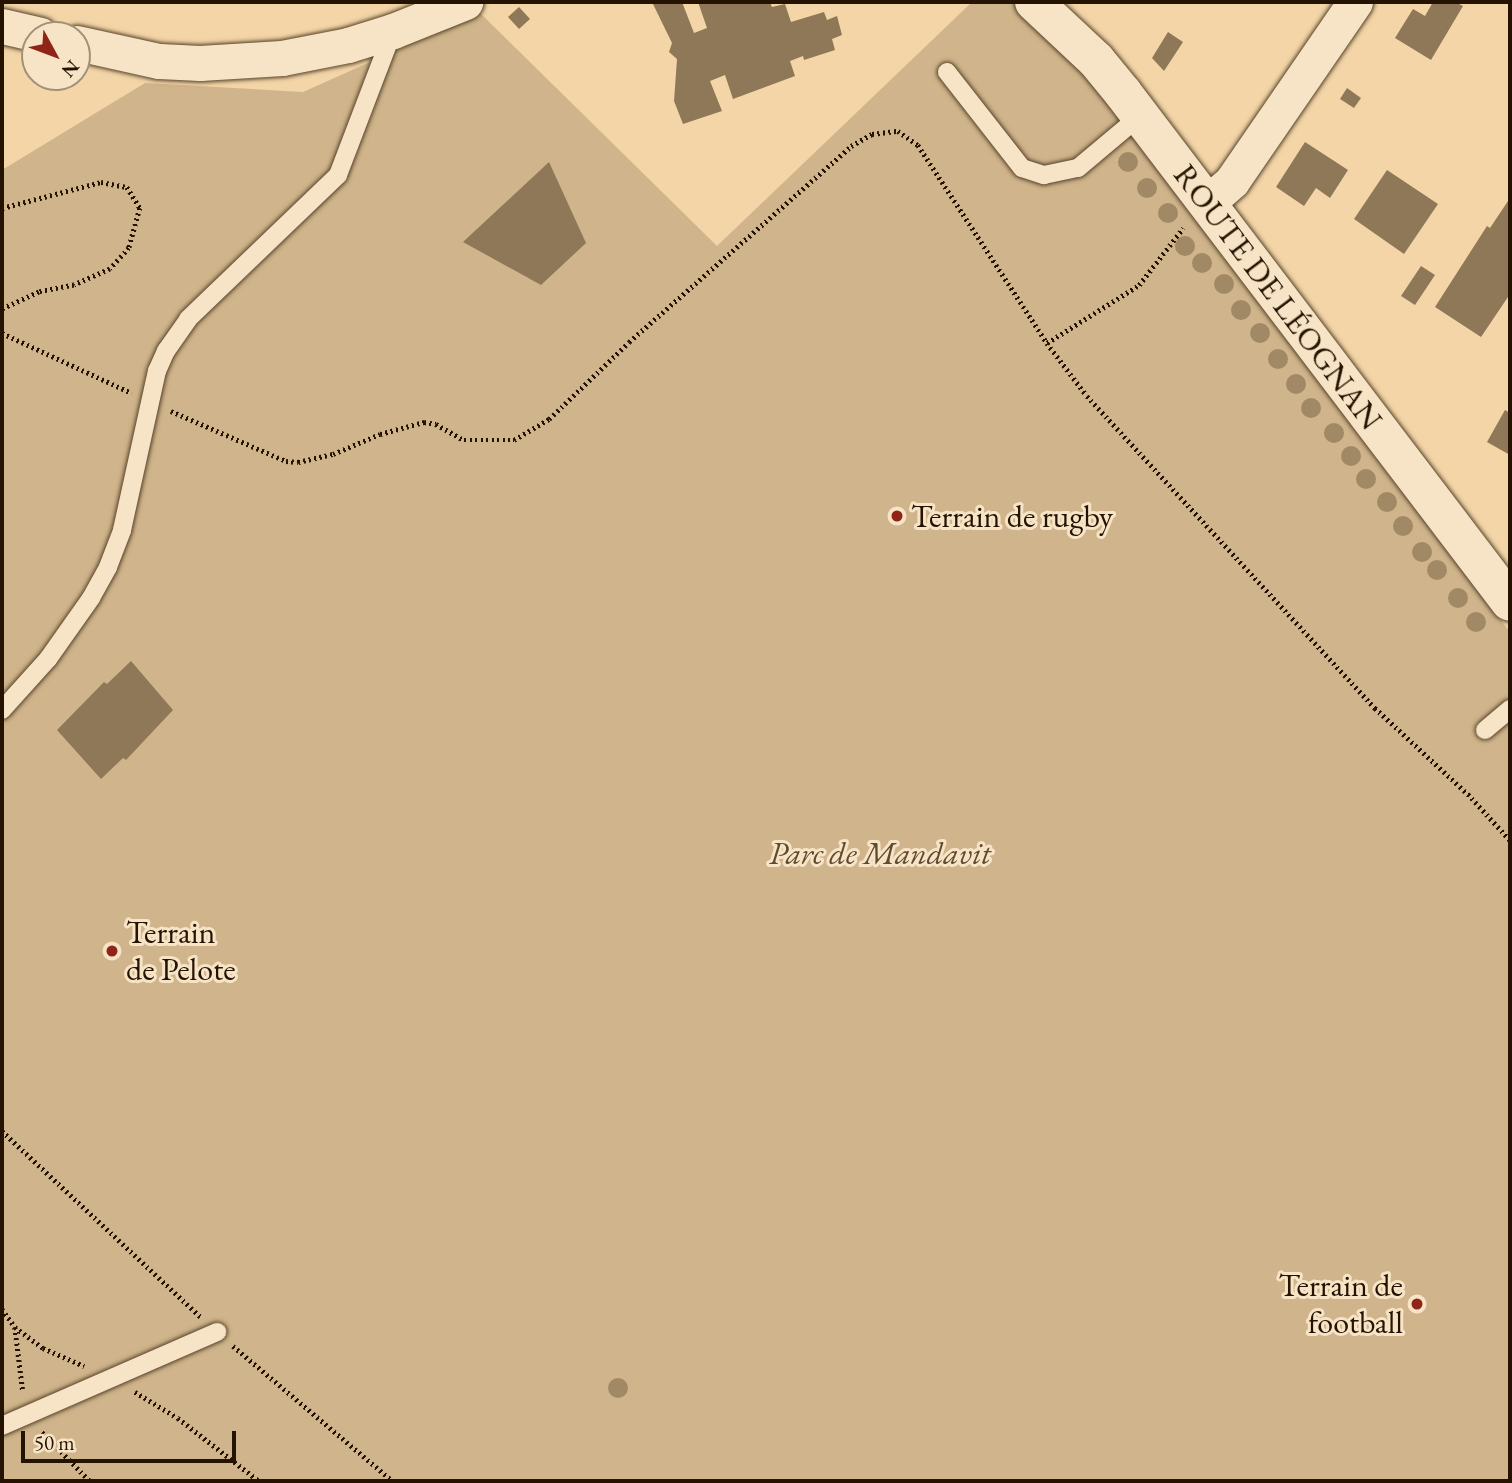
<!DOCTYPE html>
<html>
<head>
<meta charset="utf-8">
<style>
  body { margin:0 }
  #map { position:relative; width:1512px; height:1483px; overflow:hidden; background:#f3d5a7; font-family:"EB Garamond",serif }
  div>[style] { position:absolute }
  .green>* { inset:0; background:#d0b48b }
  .building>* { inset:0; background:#8f7857 }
  .path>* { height:4.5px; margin-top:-2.25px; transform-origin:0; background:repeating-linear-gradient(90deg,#231300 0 2px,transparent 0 5.5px) }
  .roads { filter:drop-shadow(0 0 2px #57442a) drop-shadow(0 0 2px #57442a) }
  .service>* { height:18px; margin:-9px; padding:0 9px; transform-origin:9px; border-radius:9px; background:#f7e4c6 }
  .minor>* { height:35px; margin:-17.5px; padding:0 17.5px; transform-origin:17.5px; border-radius:17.5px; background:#f7e4c6 }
  .tertiary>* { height:38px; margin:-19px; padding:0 19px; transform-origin:19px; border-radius:19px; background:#f7e4c6 }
  .trees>* { width:20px; height:20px; margin:-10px; border-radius:50%; background:#a28966 }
  .dots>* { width:19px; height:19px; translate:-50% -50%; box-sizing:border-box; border:4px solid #f7e4c6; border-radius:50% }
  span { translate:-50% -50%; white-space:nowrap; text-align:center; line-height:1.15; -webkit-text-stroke:6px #f7e4c6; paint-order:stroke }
  .street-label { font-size:32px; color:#231300 }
  .poi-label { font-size:32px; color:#231300 }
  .left { translate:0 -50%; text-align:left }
  .right { translate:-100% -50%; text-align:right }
  .park-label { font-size:32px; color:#604b31; font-style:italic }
  .frame { position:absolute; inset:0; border:4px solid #231300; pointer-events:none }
  .north { position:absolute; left:21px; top:21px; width:70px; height:70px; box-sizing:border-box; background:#f7e4c6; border:2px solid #a29077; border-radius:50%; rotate:131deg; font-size:19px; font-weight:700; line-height:28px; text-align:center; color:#231300 }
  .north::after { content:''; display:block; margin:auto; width:24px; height:32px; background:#8f2418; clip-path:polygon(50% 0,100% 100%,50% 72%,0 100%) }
  .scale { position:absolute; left:21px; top:1431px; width:215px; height:32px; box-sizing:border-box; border:4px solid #231300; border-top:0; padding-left:9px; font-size:21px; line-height:24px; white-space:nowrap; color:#231300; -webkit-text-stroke:5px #f7e4c6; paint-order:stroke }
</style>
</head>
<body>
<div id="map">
  <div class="green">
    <div style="clip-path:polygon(972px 2px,1012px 2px,1065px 48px,1201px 219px,1364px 442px,1510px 632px,1510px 1481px,2px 1481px,2px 170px,145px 83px,303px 92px,480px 13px,717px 246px)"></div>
  </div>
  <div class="building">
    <div style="clip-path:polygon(652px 2px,682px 2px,694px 33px,707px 28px,698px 2px,770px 2px,772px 7px,785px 4px,791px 22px,824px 12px,827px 20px,837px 16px,842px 35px,832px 39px,835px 50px,804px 60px,803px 56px,790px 61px,795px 76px,733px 99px,725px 75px,710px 81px,722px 111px,683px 124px,674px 101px,677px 59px,669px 52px,672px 43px)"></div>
    <div style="clip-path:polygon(1433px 2px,1455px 2px,1463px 6px,1431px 60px,1395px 38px,1413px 9px,1425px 16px)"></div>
    <div style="clip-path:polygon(519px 7px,530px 19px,519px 29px,508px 17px)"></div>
    <div style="clip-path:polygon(1168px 32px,1183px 42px,1164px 71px,1152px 58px)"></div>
    <div style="clip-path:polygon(1347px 88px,1361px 98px,1354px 108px,1340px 99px)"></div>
    <div style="clip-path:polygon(1305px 142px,1348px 170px,1330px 198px,1316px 188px,1304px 206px,1276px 187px)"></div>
    <div style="clip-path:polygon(549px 162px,586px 243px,541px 285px,463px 242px)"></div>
    <div style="clip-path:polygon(1387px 170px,1438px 204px,1404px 254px,1354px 219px)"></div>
    <div style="clip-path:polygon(1510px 198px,1510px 294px,1481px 337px,1435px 307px,1487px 226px,1490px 228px)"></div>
    <div style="clip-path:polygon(1421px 266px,1435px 275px,1415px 305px,1401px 296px)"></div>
    <div style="clip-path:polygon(1505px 410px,1510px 413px,1510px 455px,1487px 442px)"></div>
    <div style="clip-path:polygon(131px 661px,173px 710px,126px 760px,123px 758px,101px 779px,57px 730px,104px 682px,107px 684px)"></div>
  </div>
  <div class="path">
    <div style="left:2px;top:208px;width:102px;rotate:-14.7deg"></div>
    <div style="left:101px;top:182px;width:26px;rotate:11deg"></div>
    <div style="left:127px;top:187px;width:25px;rotate:58deg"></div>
    <div style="left:140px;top:208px;width:41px;rotate:105.4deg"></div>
    <div style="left:129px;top:248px;width:28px;rotate:132deg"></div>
    <div style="left:110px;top:269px;width:39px;rotate:156deg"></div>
    <div style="left:74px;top:285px;width:36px;rotate:169deg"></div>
    <div style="left:39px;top:292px;width:41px;rotate:155.3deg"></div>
    <div style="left:2px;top:333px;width:143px;rotate:24.8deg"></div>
    <div style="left:1047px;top:343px;width:109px;rotate:-32.2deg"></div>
    <div style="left:1139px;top:285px;width:72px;rotate:-52.3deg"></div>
    <div style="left:171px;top:411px;width:125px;rotate:23.5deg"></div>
    <div style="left:286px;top:461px;width:12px;rotate:5deg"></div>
    <div style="left:298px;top:462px;width:36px;rotate:-13deg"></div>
    <div style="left:333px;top:454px;width:51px;rotate:-23.1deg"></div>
    <div style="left:380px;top:434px;width:46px;rotate:-15.3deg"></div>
    <div style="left:424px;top:422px;width:12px;rotate:9deg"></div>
    <div style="left:436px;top:424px;width:32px;rotate:30deg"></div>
    <div style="left:464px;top:440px;width:50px"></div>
    <div style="left:514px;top:440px;width:41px;rotate:-31deg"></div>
    <div style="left:549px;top:419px;width:111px;rotate:-43.9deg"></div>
    <div style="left:629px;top:342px;width:296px;rotate:-41.4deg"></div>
    <div style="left:851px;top:146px;width:24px;rotate:-30deg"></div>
    <div style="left:872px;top:134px;width:26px;rotate:-7deg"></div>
    <div style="left:898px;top:131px;width:24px;rotate:35deg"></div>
    <div style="left:918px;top:145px;width:236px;rotate:56.9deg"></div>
    <div style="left:1047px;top:343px;width:66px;rotate:53deg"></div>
    <div style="left:1087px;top:396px;width:425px;rotate:47.3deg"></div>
    <div style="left:1375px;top:708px;width:127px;rotate:42.8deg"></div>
    <div style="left:1468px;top:794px;width:62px;rotate:47.6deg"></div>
    <div style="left:2px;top:1131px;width:272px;rotate:43.1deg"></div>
    <div style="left:2px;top:1309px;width:22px;rotate:54deg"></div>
    <div style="left:15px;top:1327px;width:35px;rotate:37deg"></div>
    <div style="left:43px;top:1348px;width:45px;rotate:23.7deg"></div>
    <div style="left:15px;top:1327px;width:65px;rotate:83deg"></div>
    <div style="left:233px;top:1346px;width:209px;rotate:40.2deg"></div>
    <div style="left:135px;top:1392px;width:50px;rotate:31.2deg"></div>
    <div style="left:178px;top:1418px;width:103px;rotate:37.9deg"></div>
    <div style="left:42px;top:1432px;width:69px;rotate:45.6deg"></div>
  </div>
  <div class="roads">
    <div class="service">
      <div style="left:947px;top:72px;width:122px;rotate:52deg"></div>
      <div style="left:1022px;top:168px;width:23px;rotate:18deg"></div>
      <div style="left:1044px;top:175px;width:35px;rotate:-12deg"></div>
      <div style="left:1078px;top:168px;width:81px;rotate:-40deg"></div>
      <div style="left:2px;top:710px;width:69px;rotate:-48deg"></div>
      <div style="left:48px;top:659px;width:75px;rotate:-54.8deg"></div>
      <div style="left:91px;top:598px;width:35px;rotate:-61deg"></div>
      <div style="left:108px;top:567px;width:40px;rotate:-69deg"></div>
      <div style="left:122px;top:530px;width:163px;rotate:-77.6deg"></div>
      <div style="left:157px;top:371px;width:22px;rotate:-66deg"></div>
      <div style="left:166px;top:351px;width:39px;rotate:-55deg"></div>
      <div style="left:188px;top:319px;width:208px;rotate:-43.8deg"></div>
      <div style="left:338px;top:175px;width:154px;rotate:-69.1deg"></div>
      <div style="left:1485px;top:730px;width:33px;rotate:-40deg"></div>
      <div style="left:2px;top:1426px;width:235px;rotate:-23.6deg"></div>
    </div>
    <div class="minor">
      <div style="left:2px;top:26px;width:39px;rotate:13deg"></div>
      <div style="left:77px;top:43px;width:84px;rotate:12.4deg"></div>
      <div style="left:159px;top:61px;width:41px;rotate:2.8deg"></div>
      <div style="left:200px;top:63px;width:82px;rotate:-3.5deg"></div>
      <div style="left:282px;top:58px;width:67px;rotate:-11.1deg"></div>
      <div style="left:348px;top:45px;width:47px;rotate:-17.3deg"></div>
      <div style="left:393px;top:31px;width:78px;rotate:-21.9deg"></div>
      <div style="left:1207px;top:203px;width:33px;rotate:-41deg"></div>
      <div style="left:1232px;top:181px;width:217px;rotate:-55.5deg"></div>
    </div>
    <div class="tertiary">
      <div style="left:1034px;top:2px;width:85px;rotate:43.1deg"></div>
      <div style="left:1096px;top:60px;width:43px;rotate:50.7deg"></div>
      <div style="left:1123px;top:93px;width:639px;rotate:52.75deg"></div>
    </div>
  </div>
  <div class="trees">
    <div style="left:1128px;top:162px"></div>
    <div style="left:1147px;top:188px"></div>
    <div style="left:1168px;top:213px"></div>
    <div style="left:1185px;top:246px"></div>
    <div style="left:1202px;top:263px"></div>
    <div style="left:1224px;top:284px"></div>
    <div style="left:1241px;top:310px"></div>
    <div style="left:1260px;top:333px"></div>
    <div style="left:1278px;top:359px"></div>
    <div style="left:1296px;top:384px"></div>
    <div style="left:1311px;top:408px"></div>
    <div style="left:1334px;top:433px"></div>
    <div style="left:1351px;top:456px"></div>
    <div style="left:1366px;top:479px"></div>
    <div style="left:1387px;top:502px"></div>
    <div style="left:1403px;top:526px"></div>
    <div style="left:1422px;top:552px"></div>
    <div style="left:1437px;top:570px"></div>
    <div style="left:1458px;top:598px"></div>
    <div style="left:1476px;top:622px"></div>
    <div style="left:618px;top:1388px"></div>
  </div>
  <div class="dots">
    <div style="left:897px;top:516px;background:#8f2418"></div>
    <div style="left:112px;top:951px;background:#8f2418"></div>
    <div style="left:1417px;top:1304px;background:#8f2418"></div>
  </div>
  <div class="street-label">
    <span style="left:1278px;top:297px;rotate:53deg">ROUTE DE LÉOGNAN</span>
  </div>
  <div class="poi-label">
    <span class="left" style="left:911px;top:516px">Terrain de rugby</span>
    <span class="left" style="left:126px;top:951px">Terrain<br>de Pelote</span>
    <span class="right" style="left:1403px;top:1304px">Terrain de<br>football</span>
  </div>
  <div class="park-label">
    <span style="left:880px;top:853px">Parc de Mandavit</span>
  </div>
  <div class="frame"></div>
  <div class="north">N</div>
  <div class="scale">50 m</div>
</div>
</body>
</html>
